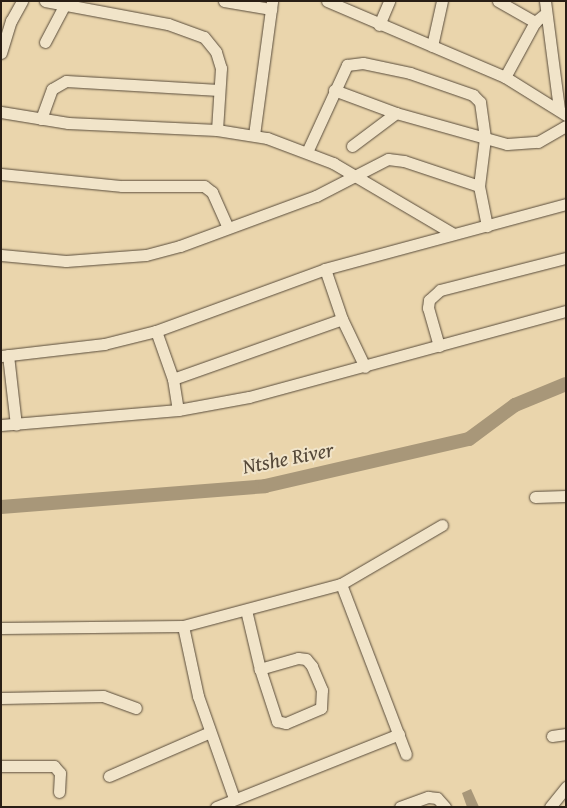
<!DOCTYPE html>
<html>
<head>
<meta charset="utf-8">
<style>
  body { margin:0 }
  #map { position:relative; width:567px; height:808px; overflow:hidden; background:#ead5ac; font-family:"Gentium Book Plus",serif }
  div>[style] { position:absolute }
  .water>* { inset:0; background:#a89779 }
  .river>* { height:14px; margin:-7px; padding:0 7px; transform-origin:7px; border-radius:7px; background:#a89779 }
  .roads { filter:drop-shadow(0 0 1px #594c3b) drop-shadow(0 0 1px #594c3b) }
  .minor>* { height:11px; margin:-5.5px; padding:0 5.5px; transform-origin:5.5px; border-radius:5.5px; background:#f1e4c9 }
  span { translate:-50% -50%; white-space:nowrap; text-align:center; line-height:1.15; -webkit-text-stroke:4px #f1e4c9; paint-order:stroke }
  .water-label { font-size:21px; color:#554838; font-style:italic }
  .frame { position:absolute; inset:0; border:2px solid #291e15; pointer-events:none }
</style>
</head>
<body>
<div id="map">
  <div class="water">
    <div style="clip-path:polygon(471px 789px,479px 807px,467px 807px,462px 793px)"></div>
  </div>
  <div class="river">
    <div style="left:1px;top:507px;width:265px;rotate:-4.5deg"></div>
    <div style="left:265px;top:486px;width:209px;rotate:-13deg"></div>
    <div style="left:469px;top:439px;width:57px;rotate:-36.5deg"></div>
    <div style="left:515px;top:405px;width:55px;rotate:-22.4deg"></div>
  </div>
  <div class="roads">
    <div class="minor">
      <div style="left:45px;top:1px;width:125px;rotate:10.6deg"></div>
      <div style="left:168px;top:24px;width:38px;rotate:20deg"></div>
      <div style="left:204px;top:37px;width:19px;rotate:51deg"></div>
      <div style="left:216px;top:52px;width:17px;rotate:73deg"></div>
      <div style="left:221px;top:68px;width:62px;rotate:93.7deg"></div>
      <div style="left:224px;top:1px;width:48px;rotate:9.7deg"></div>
      <div style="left:327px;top:1px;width:194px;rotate:23.1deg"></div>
      <div style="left:505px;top:77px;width:72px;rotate:31.9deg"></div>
      <div style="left:498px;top:1px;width:43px;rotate:29.6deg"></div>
      <div style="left:545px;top:1px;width:109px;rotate:82.6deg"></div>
      <div style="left:379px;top:25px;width:26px;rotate:-67deg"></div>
      <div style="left:45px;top:42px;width:41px;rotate:-62.2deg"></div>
      <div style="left:432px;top:46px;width:46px;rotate:-77.5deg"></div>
      <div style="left:1px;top:53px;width:34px;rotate:-73deg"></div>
      <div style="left:11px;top:21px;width:23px;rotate:-61deg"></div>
      <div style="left:505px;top:77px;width:63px;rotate:-61.4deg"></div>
      <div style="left:535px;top:22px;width:14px;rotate:-39deg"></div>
      <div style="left:334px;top:90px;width:66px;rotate:20.4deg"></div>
      <div style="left:396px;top:113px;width:115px;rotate:15.6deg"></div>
      <div style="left:507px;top:144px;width:31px;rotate:-4deg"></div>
      <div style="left:538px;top:142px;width:32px;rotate:-30deg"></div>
      <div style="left:1px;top:112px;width:68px;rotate:9.3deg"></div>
      <div style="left:68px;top:123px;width:149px;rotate:2.7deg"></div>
      <div style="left:217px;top:130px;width:51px;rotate:9.1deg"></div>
      <div style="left:267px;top:138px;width:71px;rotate:20.7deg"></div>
      <div style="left:333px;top:163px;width:138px;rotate:30.5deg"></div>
      <div style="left:41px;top:119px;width:32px;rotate:-70deg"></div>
      <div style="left:52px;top:89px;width:16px;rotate:-30deg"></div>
      <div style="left:66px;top:81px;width:153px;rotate:3.4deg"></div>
      <div style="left:254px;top:135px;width:135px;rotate:-82.3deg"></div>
      <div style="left:352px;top:146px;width:55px;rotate:-36.9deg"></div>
      <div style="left:307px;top:152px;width:96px;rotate:-65.3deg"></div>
      <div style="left:347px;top:65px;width:16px;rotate:-7deg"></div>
      <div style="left:363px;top:63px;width:48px;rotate:12deg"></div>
      <div style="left:410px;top:73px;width:67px;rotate:19.2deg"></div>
      <div style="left:473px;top:95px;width:10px;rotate:45deg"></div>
      <div style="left:480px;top:102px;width:36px;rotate:82deg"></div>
      <div style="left:485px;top:138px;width:48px;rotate:97.1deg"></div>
      <div style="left:479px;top:186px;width:41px;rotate:78.7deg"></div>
      <div style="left:1px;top:174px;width:122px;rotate:5.7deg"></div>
      <div style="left:122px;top:186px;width:82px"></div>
      <div style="left:204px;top:186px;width:10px;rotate:37deg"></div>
      <div style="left:212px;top:192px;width:39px;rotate:66deg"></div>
      <div style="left:1px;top:255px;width:65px;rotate:5.3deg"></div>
      <div style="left:66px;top:261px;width:80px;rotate:-4.3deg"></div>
      <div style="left:146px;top:255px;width:35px;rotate:-15deg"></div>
      <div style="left:180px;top:246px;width:145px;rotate:-20.2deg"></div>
      <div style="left:316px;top:196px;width:81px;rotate:-27.2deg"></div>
      <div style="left:388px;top:159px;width:16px;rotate:7deg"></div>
      <div style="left:404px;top:161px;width:79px;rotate:18.4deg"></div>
      <div style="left:325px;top:269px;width:53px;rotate:71.2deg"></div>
      <div style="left:342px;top:319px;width:53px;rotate:64.4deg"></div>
      <div style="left:156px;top:331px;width:51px;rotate:70.5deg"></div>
      <div style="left:173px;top:379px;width:31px;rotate:81deg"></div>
      <div style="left:439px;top:346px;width:40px;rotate:-106deg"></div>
      <div style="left:428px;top:308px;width:8px;rotate:-83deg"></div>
      <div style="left:429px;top:300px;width:15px;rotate:-42deg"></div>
      <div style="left:440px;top:290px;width:130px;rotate:-14.3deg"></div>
      <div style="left:8px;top:355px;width:70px;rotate:83.5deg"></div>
      <div style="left:1px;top:356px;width:104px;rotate:-6.6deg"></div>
      <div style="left:104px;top:344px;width:54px;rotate:-14deg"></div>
      <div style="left:156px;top:331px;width:180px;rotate:-20.1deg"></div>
      <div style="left:325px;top:269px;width:250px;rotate:-15.1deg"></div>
      <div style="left:173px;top:379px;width:179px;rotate:-19.5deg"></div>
      <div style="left:1px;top:425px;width:178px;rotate:-4.8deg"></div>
      <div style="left:178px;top:410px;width:72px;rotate:-10.4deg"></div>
      <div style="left:249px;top:397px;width:328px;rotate:-15.2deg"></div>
      <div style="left:535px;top:497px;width:31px;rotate:-2deg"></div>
      <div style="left:341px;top:584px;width:182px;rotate:69.1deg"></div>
      <div style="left:246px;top:610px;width:61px;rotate:76.7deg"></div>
      <div style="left:260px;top:669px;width:55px;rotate:71.9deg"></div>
      <div style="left:277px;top:721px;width:9px;rotate:13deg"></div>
      <div style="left:286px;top:723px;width:38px;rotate:-23deg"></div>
      <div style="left:321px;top:708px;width:18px;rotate:-87deg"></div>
      <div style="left:322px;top:690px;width:26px;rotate:-113deg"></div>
      <div style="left:312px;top:666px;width:9px;rotate:-131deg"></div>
      <div style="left:306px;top:659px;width:8px;rotate:-173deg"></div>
      <div style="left:298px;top:658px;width:40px;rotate:164deg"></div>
      <div style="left:183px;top:626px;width:72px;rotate:77.9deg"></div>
      <div style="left:198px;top:696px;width:108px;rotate:70.6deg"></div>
      <div style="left:1px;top:628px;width:182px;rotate:-0.6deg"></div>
      <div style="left:183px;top:626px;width:163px;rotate:-14.9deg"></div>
      <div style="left:341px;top:584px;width:117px;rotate:-30.3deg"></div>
      <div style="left:1px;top:698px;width:102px;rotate:-1.1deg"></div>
      <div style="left:103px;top:696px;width:35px;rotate:20deg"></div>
      <div style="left:552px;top:736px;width:14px;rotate:-8deg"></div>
      <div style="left:1px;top:766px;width:53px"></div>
      <div style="left:54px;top:766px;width:9px;rotate:49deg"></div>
      <div style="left:60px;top:773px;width:19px;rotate:93deg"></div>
      <div style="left:109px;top:776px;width:110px;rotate:-23.5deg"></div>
      <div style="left:216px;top:807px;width:197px;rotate:-21.7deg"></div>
      <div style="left:400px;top:807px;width:30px;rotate:-20deg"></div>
      <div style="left:428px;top:797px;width:9px;rotate:6deg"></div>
      <div style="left:437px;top:798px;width:12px;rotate:48deg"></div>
      <div style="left:550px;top:807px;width:26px;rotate:-51deg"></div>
    </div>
  </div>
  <div class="water-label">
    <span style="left:288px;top:458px;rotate:-11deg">Ntshe River</span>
  </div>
  <div class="frame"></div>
</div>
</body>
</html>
